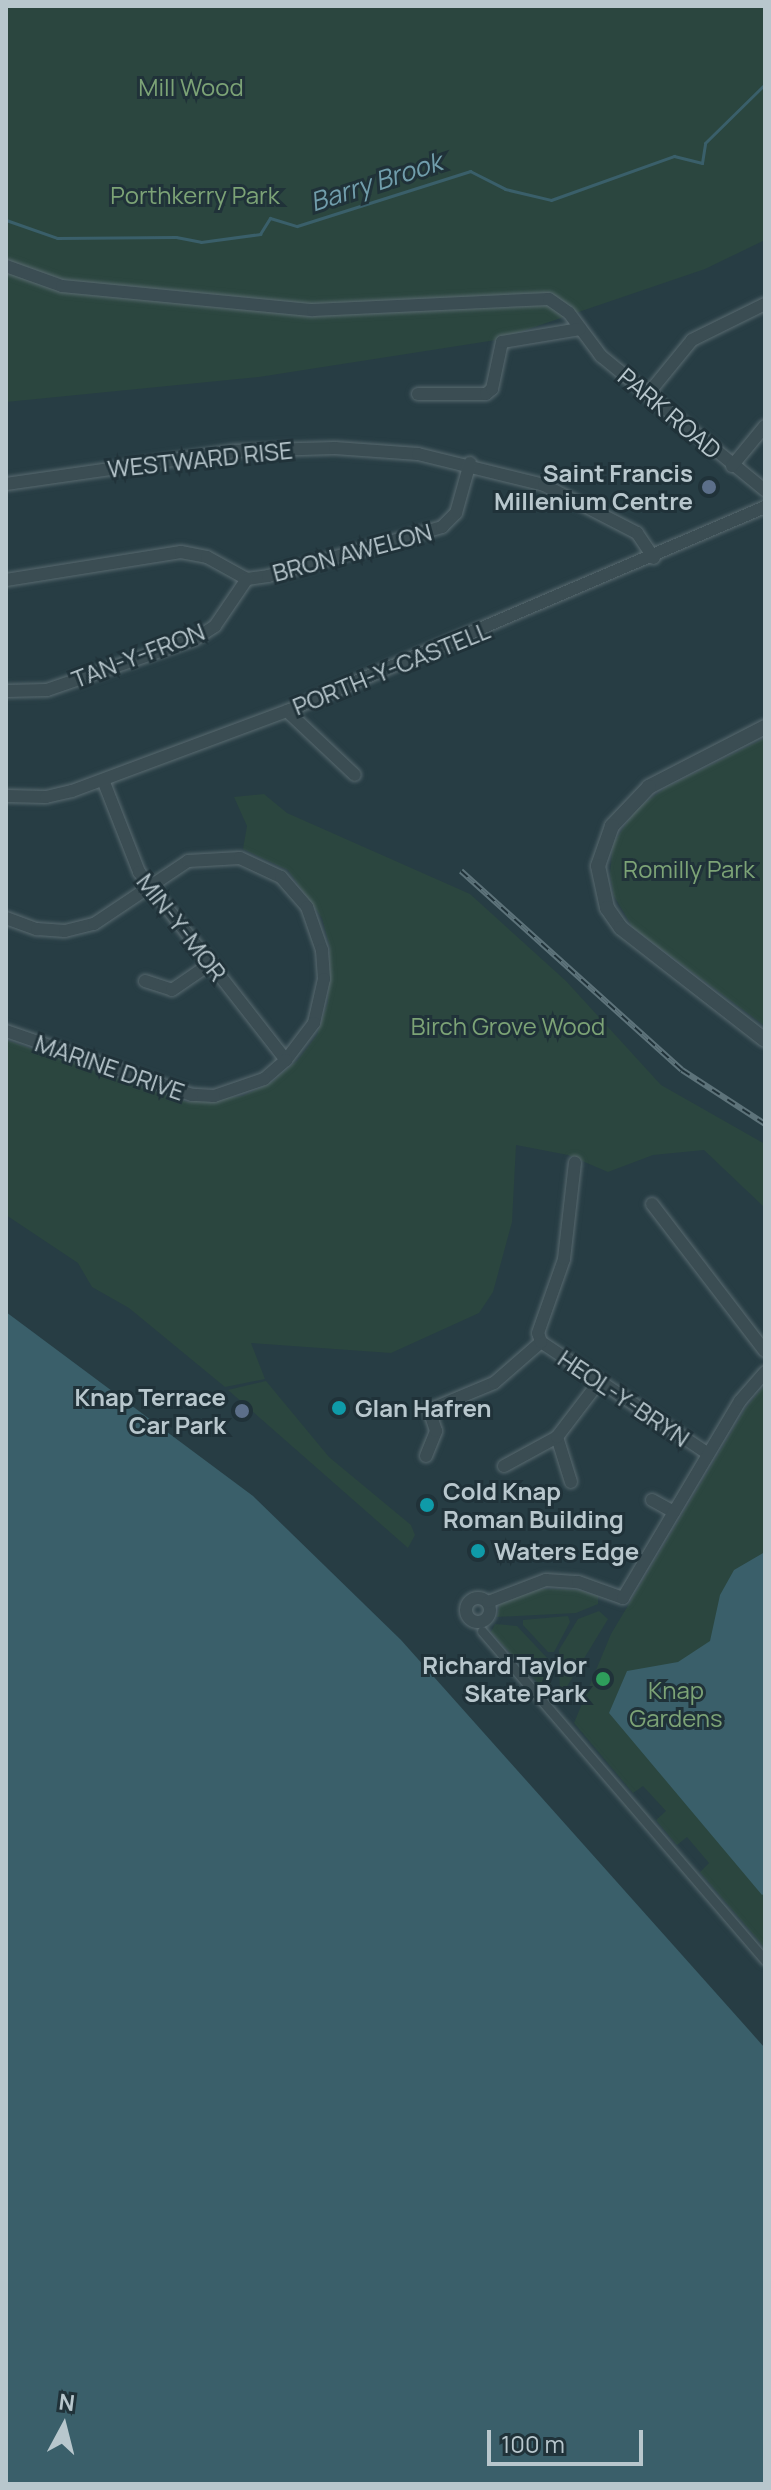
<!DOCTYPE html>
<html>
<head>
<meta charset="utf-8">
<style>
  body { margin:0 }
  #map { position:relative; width:771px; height:2490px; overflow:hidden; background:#273d44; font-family:Manrope,sans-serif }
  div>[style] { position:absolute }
  .green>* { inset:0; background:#2b463f }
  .water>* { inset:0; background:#3a5f6a }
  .stream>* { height:3px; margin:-1.5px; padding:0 1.5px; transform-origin:1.5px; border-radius:1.5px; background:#3a5f6a }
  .roads { filter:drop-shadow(0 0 2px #596a70) drop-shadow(0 0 2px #596a70) }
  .pedestrian>* { height:9px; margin:-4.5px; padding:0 4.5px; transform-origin:4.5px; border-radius:4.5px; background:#3b4d53 }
  .minor>* { height:12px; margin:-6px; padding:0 6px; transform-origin:6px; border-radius:6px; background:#3b4d53 }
  .minor>.ring { margin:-6px; padding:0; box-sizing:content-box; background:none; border:12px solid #3b4d53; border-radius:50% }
  .tertiary>* { height:14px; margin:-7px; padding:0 7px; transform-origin:7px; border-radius:7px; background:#3b4d53 }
  .rail>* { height:6px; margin-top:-3px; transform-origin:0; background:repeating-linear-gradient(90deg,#203239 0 9px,#5d737a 0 18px); box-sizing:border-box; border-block:2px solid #5d737a }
  .dots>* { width:22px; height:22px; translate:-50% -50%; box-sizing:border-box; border:4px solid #203239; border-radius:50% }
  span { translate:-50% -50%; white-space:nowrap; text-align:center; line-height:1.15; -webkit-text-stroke:6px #203239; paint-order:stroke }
  .park-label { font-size:24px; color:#7ca376 }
  .street-label { font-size:24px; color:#b8c7cd }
  .poi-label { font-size:24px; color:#b8c7cd; font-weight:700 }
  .right { translate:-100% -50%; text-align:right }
  .left { translate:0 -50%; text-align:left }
  .water-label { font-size:26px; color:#719eac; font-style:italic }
  .frame { position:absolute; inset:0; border:8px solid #b8c7cd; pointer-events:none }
  .north { position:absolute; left:24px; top:2386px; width:80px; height:80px; -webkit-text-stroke:6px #203239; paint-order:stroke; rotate:7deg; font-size:22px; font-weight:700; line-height:32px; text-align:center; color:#b8c7cd }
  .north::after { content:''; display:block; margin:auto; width:28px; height:36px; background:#b8c7cd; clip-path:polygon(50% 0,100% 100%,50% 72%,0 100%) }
  .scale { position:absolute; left:487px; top:2430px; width:156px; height:36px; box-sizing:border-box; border:4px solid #b8c7cd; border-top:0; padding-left:10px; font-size:24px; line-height:28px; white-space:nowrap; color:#b8c7cd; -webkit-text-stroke:6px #203239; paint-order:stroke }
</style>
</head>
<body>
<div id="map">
  <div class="green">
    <div style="clip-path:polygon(6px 6px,765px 6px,765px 240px,705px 269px,496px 340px,259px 377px,6px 402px)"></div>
    <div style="clip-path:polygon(765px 738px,765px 1026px,633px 928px,614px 896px,610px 874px,613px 844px,636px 809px,667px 787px)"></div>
    <div style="clip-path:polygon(264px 794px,287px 813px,470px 894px,566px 981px,661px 1085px,765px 1144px,765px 1208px,704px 1150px,653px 1155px,608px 1172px,568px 1155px,516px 1145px,512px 1222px,493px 1292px,479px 1313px,391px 1353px,251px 1343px,265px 1379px,225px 1387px,129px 1308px,92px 1287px,78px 1263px,6px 1215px,6px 1040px,187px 1102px,243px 1096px,272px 1082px,298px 1060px,317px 1035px,328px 1002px,330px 947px,322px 918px,288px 870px,243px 849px,247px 826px,234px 797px)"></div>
    <div style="clip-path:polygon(266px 1381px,329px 1457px,411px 1525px,415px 1535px,408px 1548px,228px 1390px)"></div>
    <div style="clip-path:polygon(765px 1385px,765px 1948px,700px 1872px,709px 1863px,687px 1837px,677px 1845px,656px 1820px,666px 1811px,643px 1786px,633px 1793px,574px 1723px,611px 1634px,746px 1408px)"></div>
    <div style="clip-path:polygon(537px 1589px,579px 1590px,598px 1596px,598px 1604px,576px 1613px,497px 1617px,500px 1603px)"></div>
    <div style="clip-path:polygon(599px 1611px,608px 1619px,560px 1698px,559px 1650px,578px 1619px)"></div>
    <div style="clip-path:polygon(568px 1616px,570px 1622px,554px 1652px,548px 1652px,523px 1625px,523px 1620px)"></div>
    <div style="clip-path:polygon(495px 1624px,517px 1626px,548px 1659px,552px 1698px,491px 1632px)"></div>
  </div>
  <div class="water">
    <div style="clip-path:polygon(6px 1312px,253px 1496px,401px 1640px,765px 2048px,765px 2484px,6px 2484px)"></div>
    <div style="clip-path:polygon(765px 1552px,765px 1893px,762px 1895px,609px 1713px,627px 1671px,678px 1662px,710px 1641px,720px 1595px,734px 1570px)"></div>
  </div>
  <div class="stream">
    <div style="left:6px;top:220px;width:54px;rotate:19.4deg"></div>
    <div style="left:57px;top:238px;width:119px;rotate:-0.5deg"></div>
    <div style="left:176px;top:237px;width:25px;rotate:11deg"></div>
    <div style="left:201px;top:242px;width:60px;rotate:-7.7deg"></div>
    <div style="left:260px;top:234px;width:19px;rotate:-58deg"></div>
    <div style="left:270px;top:218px;width:28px;rotate:17deg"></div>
    <div style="left:297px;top:226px;width:182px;rotate:-17.6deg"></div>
    <div style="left:470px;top:171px;width:39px;rotate:27deg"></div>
    <div style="left:505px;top:189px;width:47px;rotate:13.4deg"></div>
    <div style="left:551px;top:200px;width:131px;rotate:-19.7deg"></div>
    <div style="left:674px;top:156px;width:29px;rotate:14deg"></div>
    <div style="left:702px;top:163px;width:20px;rotate:-81deg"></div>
    <div style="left:705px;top:143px;width:84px;rotate:-44.5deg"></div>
  </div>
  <div class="roads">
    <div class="pedestrian">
      <div style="left:482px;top:1631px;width:434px;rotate:49.3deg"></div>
    </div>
    <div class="minor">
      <div style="left:6px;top:266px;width:59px;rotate:19.7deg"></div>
      <div style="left:62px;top:286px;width:252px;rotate:5.5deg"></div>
      <div style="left:313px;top:310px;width:236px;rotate:-2.7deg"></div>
      <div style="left:549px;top:299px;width:24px;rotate:35deg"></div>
      <div style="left:569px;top:313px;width:54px;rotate:53.3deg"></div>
      <div style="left:601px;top:356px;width:212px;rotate:39.3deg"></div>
      <div style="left:418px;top:394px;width:68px"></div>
      <div style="left:486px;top:394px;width:8px;rotate:-40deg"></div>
      <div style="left:492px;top:389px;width:48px;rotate:-78deg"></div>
      <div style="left:502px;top:342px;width:79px;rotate:-9.5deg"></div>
      <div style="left:652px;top:397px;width:8px;rotate:-90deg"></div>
      <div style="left:652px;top:389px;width:63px;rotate:-50.8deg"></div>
      <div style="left:692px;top:340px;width:81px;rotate:-26.3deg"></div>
      <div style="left:732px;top:466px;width:52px;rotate:-50.5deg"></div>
      <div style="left:6px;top:484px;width:230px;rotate:-8.2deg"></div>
      <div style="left:234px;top:451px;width:101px;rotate:-1.7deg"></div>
      <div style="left:335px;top:448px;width:83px;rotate:4.1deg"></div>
      <div style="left:418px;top:454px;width:130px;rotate:13.8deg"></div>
      <div style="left:544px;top:485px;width:105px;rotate:27.3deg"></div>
      <div style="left:637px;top:533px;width:30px;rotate:56deg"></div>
      <div style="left:6px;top:580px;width:177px;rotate:-9.1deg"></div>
      <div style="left:181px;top:552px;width:26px;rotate:11deg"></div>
      <div style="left:207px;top:557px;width:46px;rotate:28.8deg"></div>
      <div style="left:247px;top:579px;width:21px;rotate:-8deg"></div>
      <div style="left:268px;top:576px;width:181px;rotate:-15.7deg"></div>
      <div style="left:442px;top:527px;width:20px;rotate:-45deg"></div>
      <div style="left:456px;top:513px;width:52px;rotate:-74.4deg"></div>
      <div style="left:6px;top:691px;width:41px;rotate:-1.4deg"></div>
      <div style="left:47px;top:690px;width:157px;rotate:-19deg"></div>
      <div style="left:195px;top:639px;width:24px;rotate:-33deg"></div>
      <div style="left:215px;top:626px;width:57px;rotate:-55.8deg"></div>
      <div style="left:287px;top:711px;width:93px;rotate:43.3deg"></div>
      <div style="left:103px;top:780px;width:99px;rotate:68.6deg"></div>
      <div style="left:139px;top:872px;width:239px;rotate:52deg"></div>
      <div style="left:6px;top:796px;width:40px;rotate:1.4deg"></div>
      <div style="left:46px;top:797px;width:27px;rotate:-13deg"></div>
      <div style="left:72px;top:791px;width:235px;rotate:-20.4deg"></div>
      <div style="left:292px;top:709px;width:514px;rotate:-23.13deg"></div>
      <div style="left:6px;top:918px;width:33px;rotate:20deg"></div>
      <div style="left:37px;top:929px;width:28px;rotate:4deg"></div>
      <div style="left:65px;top:931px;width:30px;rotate:-14deg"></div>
      <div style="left:94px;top:924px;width:113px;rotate:-33.8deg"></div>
      <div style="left:188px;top:861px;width:52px;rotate:-3.3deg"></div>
      <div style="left:240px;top:858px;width:45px;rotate:24.9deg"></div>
      <div style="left:281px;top:877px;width:40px;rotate:49deg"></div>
      <div style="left:307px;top:907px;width:46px;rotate:70.8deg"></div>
      <div style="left:322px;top:950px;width:29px;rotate:86deg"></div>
      <div style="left:324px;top:979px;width:45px;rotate:102.8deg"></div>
      <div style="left:314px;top:1023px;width:46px;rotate:127.1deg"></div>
      <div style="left:286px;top:1060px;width:29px;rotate:139deg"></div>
      <div style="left:264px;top:1079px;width:53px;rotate:161.2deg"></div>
      <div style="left:214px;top:1096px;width:22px;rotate:-177deg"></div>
      <div style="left:192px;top:1095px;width:197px;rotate:-161deg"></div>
      <div style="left:145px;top:981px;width:28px;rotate:18deg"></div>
      <div style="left:172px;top:990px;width:46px;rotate:-34.4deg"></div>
      <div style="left:652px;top:1204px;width:185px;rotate:52.5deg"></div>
      <div style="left:541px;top:1342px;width:201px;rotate:33.8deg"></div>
      <div style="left:557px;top:1437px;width:47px;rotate:72.7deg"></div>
      <div style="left:426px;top:1456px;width:27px;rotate:-68deg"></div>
      <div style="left:436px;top:1431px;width:22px;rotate:-108deg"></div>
      <div style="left:429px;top:1410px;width:70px;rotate:-22.6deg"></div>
      <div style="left:494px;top:1383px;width:62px;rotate:-41.1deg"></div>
      <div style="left:541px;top:1342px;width:9px;rotate:-108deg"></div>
      <div style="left:538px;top:1333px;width:78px;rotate:-70.6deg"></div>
      <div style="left:564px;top:1259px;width:97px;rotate:-83.5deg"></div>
      <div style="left:504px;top:1466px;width:60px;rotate:-28.7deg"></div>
      <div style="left:557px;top:1437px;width:69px;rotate:-52.6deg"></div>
      <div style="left:652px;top:1500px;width:25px;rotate:29deg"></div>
      <div class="ring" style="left:466px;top:1598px;width:12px;height:12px"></div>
      <div style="left:488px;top:1602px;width:62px;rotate:-20.8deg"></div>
      <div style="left:546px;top:1580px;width:32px;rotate:4deg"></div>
      <div style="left:578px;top:1582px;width:48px;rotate:19.6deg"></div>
      <div style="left:623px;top:1598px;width:229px;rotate:-59.3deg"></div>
      <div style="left:740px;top:1401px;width:38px;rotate:-49deg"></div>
    </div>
    <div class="tertiary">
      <div style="left:765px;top:727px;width:131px;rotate:152.7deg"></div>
      <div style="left:649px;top:787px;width:54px;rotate:133.5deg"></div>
      <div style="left:612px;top:826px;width:42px;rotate:109.3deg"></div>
      <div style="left:598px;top:866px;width:43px;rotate:77.9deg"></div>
      <div style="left:607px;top:908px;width:24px;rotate:55deg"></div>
      <div style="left:621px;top:928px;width:182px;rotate:37.9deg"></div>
    </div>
  </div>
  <div class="rail">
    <div style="left:461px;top:871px;width:297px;rotate:42deg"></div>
    <div style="left:682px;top:1070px;width:99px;rotate:33deg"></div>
  </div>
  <div class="dots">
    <div style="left:709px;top:487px;background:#5c6f8a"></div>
    <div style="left:339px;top:1408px;background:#0f9aa8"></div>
    <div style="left:242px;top:1411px;background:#5c6f8a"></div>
    <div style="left:427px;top:1505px;background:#0f9aa8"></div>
    <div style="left:478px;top:1551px;background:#0f9aa8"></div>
    <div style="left:603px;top:1679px;background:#2e9e5b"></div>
  </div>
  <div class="park-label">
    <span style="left:191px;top:87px">Mill Wood</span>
    <span style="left:195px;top:195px">Porthkerry Park</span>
    <span style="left:689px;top:869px">Romilly Park</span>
    <span style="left:508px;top:1026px">Birch Grove Wood</span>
    <span style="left:676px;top:1704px">Knap<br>Gardens</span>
  </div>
  <div class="street-label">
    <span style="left:670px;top:413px;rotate:40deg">PARK ROAD</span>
    <span style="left:200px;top:459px;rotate:-6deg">WESTWARD RISE</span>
    <span style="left:352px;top:552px;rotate:-15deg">BRON AWELON</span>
    <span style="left:138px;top:655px;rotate:-21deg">TAN-Y-FRON</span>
    <span style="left:391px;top:668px;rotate:-22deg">PORTH-Y-CASTELL</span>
    <span style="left:182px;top:927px;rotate:52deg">MIN-Y-MOR</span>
    <span style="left:110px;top:1067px;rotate:19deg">MARINE DRIVE</span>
    <span style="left:624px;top:1398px;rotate:34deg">HEOL-Y-BRYN</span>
  </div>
  <div class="poi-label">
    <span class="right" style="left:693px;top:487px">Saint Francis<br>Millenium Centre</span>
    <span class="right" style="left:226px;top:1411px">Knap Terrace<br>Car Park</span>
    <span class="left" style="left:355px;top:1408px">Glan Hafren</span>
    <span class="left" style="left:443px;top:1505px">Cold Knap<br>Roman Building</span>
    <span class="left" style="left:494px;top:1551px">Waters Edge</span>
    <span class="right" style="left:587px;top:1679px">Richard Taylor<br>Skate Park</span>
  </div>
  <div class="water-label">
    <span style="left:376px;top:182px;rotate:-18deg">Barry Brook</span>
  </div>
  <div class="frame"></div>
  <div class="north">N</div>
  <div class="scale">100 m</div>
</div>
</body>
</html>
